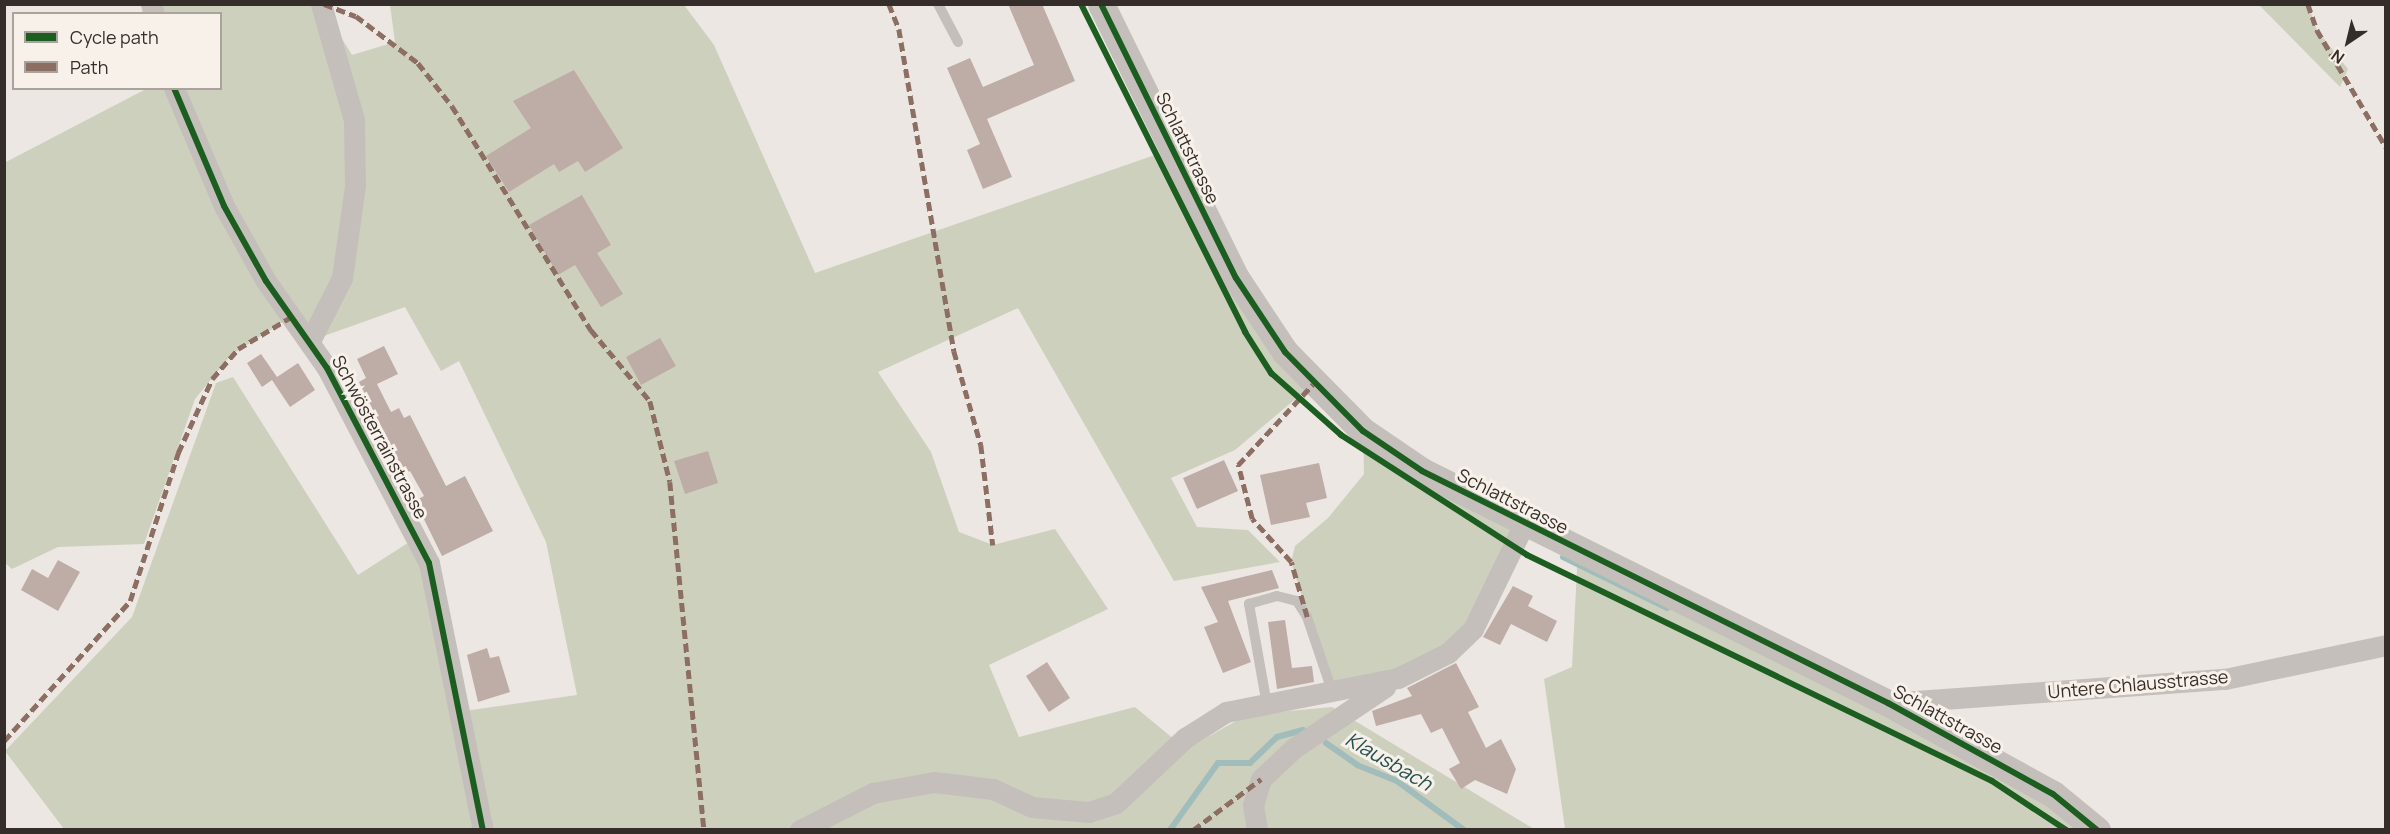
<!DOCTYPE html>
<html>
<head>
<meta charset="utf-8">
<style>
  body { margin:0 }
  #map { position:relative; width:2390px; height:834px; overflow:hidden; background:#ece7e2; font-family:Manrope,sans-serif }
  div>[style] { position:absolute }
  .green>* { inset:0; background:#ced0be }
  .stream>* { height:6px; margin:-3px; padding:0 3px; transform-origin:3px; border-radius:3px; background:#a0bcbb }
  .building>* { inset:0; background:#beaca6 }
  .service>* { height:10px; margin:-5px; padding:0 5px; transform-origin:5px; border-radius:5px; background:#c5bfbb }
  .minor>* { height:21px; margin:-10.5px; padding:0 10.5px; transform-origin:10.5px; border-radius:10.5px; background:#c5bfbb }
  .tertiary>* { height:27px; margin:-13.5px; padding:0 13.5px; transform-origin:13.5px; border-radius:13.5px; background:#c5bfbb }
  .quiet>* { height:4.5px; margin-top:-2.25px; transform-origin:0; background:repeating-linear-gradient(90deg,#8d6e63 0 9px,transparent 0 13.5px) }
  .cycleway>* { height:6px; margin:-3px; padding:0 3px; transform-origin:3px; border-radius:3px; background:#1b5e20 }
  span { translate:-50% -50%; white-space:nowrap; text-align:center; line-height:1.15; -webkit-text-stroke:6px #f8f1ea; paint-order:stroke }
  .street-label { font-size:18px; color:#352d2a }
  .water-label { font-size:20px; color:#235152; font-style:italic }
  .frame { position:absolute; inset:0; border:6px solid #352d2a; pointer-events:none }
  .legend { position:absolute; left:12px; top:12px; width:210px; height:78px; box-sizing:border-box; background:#f8f1ea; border:2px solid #aaa39d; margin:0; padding:8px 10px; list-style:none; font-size:18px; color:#352d2a }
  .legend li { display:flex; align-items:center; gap:12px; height:30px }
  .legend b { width:30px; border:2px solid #aaa39d }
  .north { position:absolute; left:2318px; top:12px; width:60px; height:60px; -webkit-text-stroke:4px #f8f1ea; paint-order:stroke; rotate:215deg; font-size:16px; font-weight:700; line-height:24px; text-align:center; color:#352d2a }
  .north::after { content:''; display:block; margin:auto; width:21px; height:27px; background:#352d2a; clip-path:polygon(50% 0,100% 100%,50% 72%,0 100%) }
</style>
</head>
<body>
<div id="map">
  <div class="green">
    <div style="clip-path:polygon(151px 4px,321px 5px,352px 55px,395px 42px,390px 5px,684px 5px,714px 45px,815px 273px,1172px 149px,1313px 384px,1235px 450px,1171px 478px,1197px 527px,1248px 530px,1280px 562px,1174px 581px,1018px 308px,878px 372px,931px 452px,959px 532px,993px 545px,1055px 529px,1108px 609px,989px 665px,1019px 737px,1135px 707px,1186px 749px,1247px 715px,1332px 707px,1534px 829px,64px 829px,5px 751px,132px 617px,216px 383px,233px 377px,358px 575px,417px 537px,457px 712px,577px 695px,546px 542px,459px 361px,441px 371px,405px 307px,310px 341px,291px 317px,231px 355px,195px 399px,144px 544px,58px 547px,12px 569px,4px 562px,4px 163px,146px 89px,220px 88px,220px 14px,154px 13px)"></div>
    <div style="clip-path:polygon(2259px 5px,2308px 5px,2317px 30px,2348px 69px,2340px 87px)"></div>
    <div style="clip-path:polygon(1363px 431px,1524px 524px,1448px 653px,1333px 694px,1291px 562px,1295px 546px,1328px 518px,1364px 474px)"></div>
    <div style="clip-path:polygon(1578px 550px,2094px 829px,1565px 829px,1544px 679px,1572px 667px)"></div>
  </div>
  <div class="stream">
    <div style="left:1563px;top:557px;width:116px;rotate:26.1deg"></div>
    <div style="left:1326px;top:743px;width:38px;rotate:35deg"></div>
    <div style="left:1357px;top:765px;width:43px;rotate:21.8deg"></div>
    <div style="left:1397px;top:781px;width:83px;rotate:36.2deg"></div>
    <div style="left:1170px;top:830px;width:82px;rotate:-54.4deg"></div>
    <div style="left:1218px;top:763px;width:32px"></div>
    <div style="left:1250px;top:763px;width:37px;rotate:-44deg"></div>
    <div style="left:1277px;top:737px;width:27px;rotate:-15deg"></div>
  </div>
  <div class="building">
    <div style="clip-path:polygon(1008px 4px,1042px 4px,1075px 81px,987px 119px,1012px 177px,983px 189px,967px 150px,980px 144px,947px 68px,970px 58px,983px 87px,1034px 65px)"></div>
    <div style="clip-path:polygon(574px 70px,623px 148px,585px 172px,578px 161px,559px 172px,554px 164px,509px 192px,486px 156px,531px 128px,513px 101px)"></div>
    <div style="clip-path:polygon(582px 195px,611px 245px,597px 253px,623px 294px,601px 307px,575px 265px,558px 275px,529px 225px)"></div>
    <div style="clip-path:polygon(660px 338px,676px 366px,641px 385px,626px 357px)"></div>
    <div style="clip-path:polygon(384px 346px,398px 374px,377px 384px,391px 412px,399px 408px,404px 418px,410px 415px,446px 486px,465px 476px,493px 531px,442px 556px,415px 501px,424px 496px,410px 471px,405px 474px,359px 382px,366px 378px,357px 359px)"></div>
    <div style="clip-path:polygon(261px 354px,277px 377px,298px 363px,315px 390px,290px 407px,272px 380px,262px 387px,247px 363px)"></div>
    <div style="clip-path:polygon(708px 451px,718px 483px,685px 494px,674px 461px)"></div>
    <div style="clip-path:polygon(1224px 460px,1238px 491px,1197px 509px,1183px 478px)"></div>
    <div style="clip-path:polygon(1319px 463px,1327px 498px,1306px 503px,1310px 517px,1271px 525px,1260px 475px)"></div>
    <div style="clip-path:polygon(58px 560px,80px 572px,58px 611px,21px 590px,32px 569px,48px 578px)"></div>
    <div style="clip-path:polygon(1272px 570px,1279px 588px,1228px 601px,1251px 662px,1223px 673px,1204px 627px,1218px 622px,1201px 587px)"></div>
    <div style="clip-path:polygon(1513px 586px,1533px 596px,1528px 606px,1557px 621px,1547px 642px,1511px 624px,1500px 645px,1483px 637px)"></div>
    <div style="clip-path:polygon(1285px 620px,1292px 668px,1312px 666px,1314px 682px,1277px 689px,1268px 622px)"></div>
    <div style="clip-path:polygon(487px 648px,490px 658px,499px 656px,510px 692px,478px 702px,467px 655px)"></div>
    <div style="clip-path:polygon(1047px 662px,1070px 698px,1049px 712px,1026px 676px)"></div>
    <div style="clip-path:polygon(1456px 663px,1479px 707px,1468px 712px,1486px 748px,1501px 739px,1516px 769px,1507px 794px,1475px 780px,1461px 789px,1449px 769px,1460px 763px,1442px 728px,1431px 733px,1421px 714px,1376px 726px,1372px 711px,1412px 696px,1407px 688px)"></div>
  </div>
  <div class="service">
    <div style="left:938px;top:4px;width:43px;rotate:62.2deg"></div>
    <div style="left:1267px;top:705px;width:103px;rotate:-100.1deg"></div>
    <div style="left:1249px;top:604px;width:29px;rotate:-16deg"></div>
    <div style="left:1277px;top:596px;width:21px;rotate:14deg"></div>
    <div style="left:1297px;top:601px;width:19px;rotate:58deg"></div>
    <div style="left:1307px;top:617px;width:81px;rotate:71.3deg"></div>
  </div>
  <div class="minor">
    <div style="left:151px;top:4px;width:10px;rotate:73deg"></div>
    <div style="left:174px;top:88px;width:128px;rotate:67deg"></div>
    <div style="left:224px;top:206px;width:86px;rotate:60.8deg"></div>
    <div style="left:266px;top:281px;width:106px;rotate:55deg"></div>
    <div style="left:327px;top:368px;width:220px;rotate:62.4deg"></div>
    <div style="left:429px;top:563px;width:272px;rotate:78.6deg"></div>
    <div style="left:310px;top:341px;width:71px;rotate:-63.1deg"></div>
    <div style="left:342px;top:278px;width:93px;rotate:-82deg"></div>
    <div style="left:355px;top:186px;width:66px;rotate:-90.9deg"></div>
    <div style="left:354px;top:120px;width:121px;rotate:-105.9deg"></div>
    <div style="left:1888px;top:703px;width:338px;rotate:-4.1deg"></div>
    <div style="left:2225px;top:679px;width:165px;rotate:-11.9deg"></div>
    <div style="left:800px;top:830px;width:82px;rotate:-26.9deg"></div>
    <div style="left:873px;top:793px;width:62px;rotate:-10.2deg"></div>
    <div style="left:934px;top:782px;width:59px;rotate:6.8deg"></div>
    <div style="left:993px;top:789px;width:43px;rotate:24.8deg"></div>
    <div style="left:1032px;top:807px;width:57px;rotate:5deg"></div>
    <div style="left:1089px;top:812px;width:28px;rotate:-18deg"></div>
    <div style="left:1116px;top:803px;width:95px;rotate:-43.3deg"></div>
    <div style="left:1185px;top:738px;width:49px;rotate:-32.4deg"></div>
    <div style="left:1226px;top:712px;width:175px;rotate:-11.2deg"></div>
    <div style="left:1398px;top:678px;width:56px;rotate:-26.6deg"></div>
    <div style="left:1448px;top:653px;width:35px;rotate:-44deg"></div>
    <div style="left:1473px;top:629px;width:117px;rotate:-64.1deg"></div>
    <div style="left:1257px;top:830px;width:25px;rotate:-99deg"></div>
    <div style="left:1253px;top:805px;width:27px;rotate:-73deg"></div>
    <div style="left:1261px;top:779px;width:45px;rotate:-43.2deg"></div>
    <div style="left:1294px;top:748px;width:110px;rotate:-33.8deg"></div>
  </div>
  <div class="tertiary">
    <div style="left:1101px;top:4px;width:305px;rotate:63.8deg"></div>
    <div style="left:1236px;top:278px;width:89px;rotate:56.5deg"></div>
    <div style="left:1285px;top:352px;width:111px;rotate:45.4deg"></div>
    <div style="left:1363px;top:431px;width:71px;rotate:34.1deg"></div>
    <div style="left:1422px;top:471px;width:521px;rotate:26.47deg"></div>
    <div style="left:1888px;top:703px;width:188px;rotate:28.9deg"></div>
    <div style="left:2053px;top:794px;width:57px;rotate:39.3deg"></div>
  </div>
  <div class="quiet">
    <div style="left:324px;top:4px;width:34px;rotate:21deg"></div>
    <div style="left:356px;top:16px;width:78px;rotate:37.2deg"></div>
    <div style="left:418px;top:63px;width:55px;rotate:51.7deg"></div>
    <div style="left:452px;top:106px;width:264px;rotate:58.2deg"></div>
    <div style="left:591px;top:330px;width:92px;rotate:50.3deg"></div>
    <div style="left:650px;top:401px;width:83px;rotate:76.1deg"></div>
    <div style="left:670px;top:482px;width:350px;rotate:84.4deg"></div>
    <div style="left:889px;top:4px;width:27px;rotate:68deg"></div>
    <div style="left:899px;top:29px;width:327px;rotate:80.3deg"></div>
    <div style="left:954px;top:351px;width:98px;rotate:74deg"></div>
    <div style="left:981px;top:445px;width:101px;rotate:83.2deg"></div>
    <div style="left:2308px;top:4px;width:28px;rotate:71deg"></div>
    <div style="left:2317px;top:30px;width:136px;rotate:59.5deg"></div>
    <div style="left:1307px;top:617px;width:57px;rotate:-106.2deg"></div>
    <div style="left:1291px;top:562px;width:58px;rotate:-132.2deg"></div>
    <div style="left:1252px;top:519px;width:56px;rotate:-104.5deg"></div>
    <div style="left:1238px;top:465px;width:110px;rotate:-47.2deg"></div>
    <div style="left:4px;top:741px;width:188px;rotate:-48deg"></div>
    <div style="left:130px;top:601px;width:156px;rotate:-72deg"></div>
    <div style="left:178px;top:453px;width:81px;rotate:-65.3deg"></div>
    <div style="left:212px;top:379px;width:40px;rotate:-49deg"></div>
    <div style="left:238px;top:349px;width:62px;rotate:-31.1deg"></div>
    <div style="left:1193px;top:830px;width:85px;rotate:-36.9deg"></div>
  </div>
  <div class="cycleway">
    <div style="left:1081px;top:4px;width:367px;rotate:63.4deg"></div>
    <div style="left:1245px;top:332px;width:49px;rotate:57.6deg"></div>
    <div style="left:1271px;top:373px;width:94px;rotate:41.5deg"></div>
    <div style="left:1341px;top:435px;width:221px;rotate:32.8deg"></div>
    <div style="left:1527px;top:555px;width:517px;rotate:25.92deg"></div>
    <div style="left:1992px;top:781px;width:89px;rotate:33.5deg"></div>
    <div style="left:1101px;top:4px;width:305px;rotate:63.8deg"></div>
    <div style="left:1236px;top:278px;width:89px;rotate:56.5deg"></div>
    <div style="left:1285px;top:352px;width:111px;rotate:45.4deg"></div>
    <div style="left:1363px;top:431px;width:71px;rotate:34.1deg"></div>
    <div style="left:1422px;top:471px;width:521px;rotate:26.47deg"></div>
    <div style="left:1888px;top:703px;width:188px;rotate:28.9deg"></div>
    <div style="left:2053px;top:794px;width:57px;rotate:39.3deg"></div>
    <div style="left:174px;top:88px;width:128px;rotate:67deg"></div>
    <div style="left:224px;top:206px;width:86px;rotate:60.8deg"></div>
    <div style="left:266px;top:281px;width:106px;rotate:55deg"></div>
    <div style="left:327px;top:368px;width:220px;rotate:62.4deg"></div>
    <div style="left:429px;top:563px;width:272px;rotate:78.6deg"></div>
  </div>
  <div class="street-label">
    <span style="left:1188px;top:148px;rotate:64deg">Schlattstrasse</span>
    <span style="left:380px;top:437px;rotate:62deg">Schwösterrainstrasse</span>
    <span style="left:1513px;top:501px;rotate:27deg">Schlattstrasse</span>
    <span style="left:2138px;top:684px;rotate:-5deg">Untere Chlausstrasse</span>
    <span style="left:1948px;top:719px;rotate:29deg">Schlattstrasse</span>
  </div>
  <div class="water-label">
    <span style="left:1389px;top:761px;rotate:30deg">Klausbach</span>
  </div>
  <div class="frame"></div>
  <ul class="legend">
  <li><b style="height:8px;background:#1b5e20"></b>Cycle path</li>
  <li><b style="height:8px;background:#8d6e63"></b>Path</li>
  </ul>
  <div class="north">N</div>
</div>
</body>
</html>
